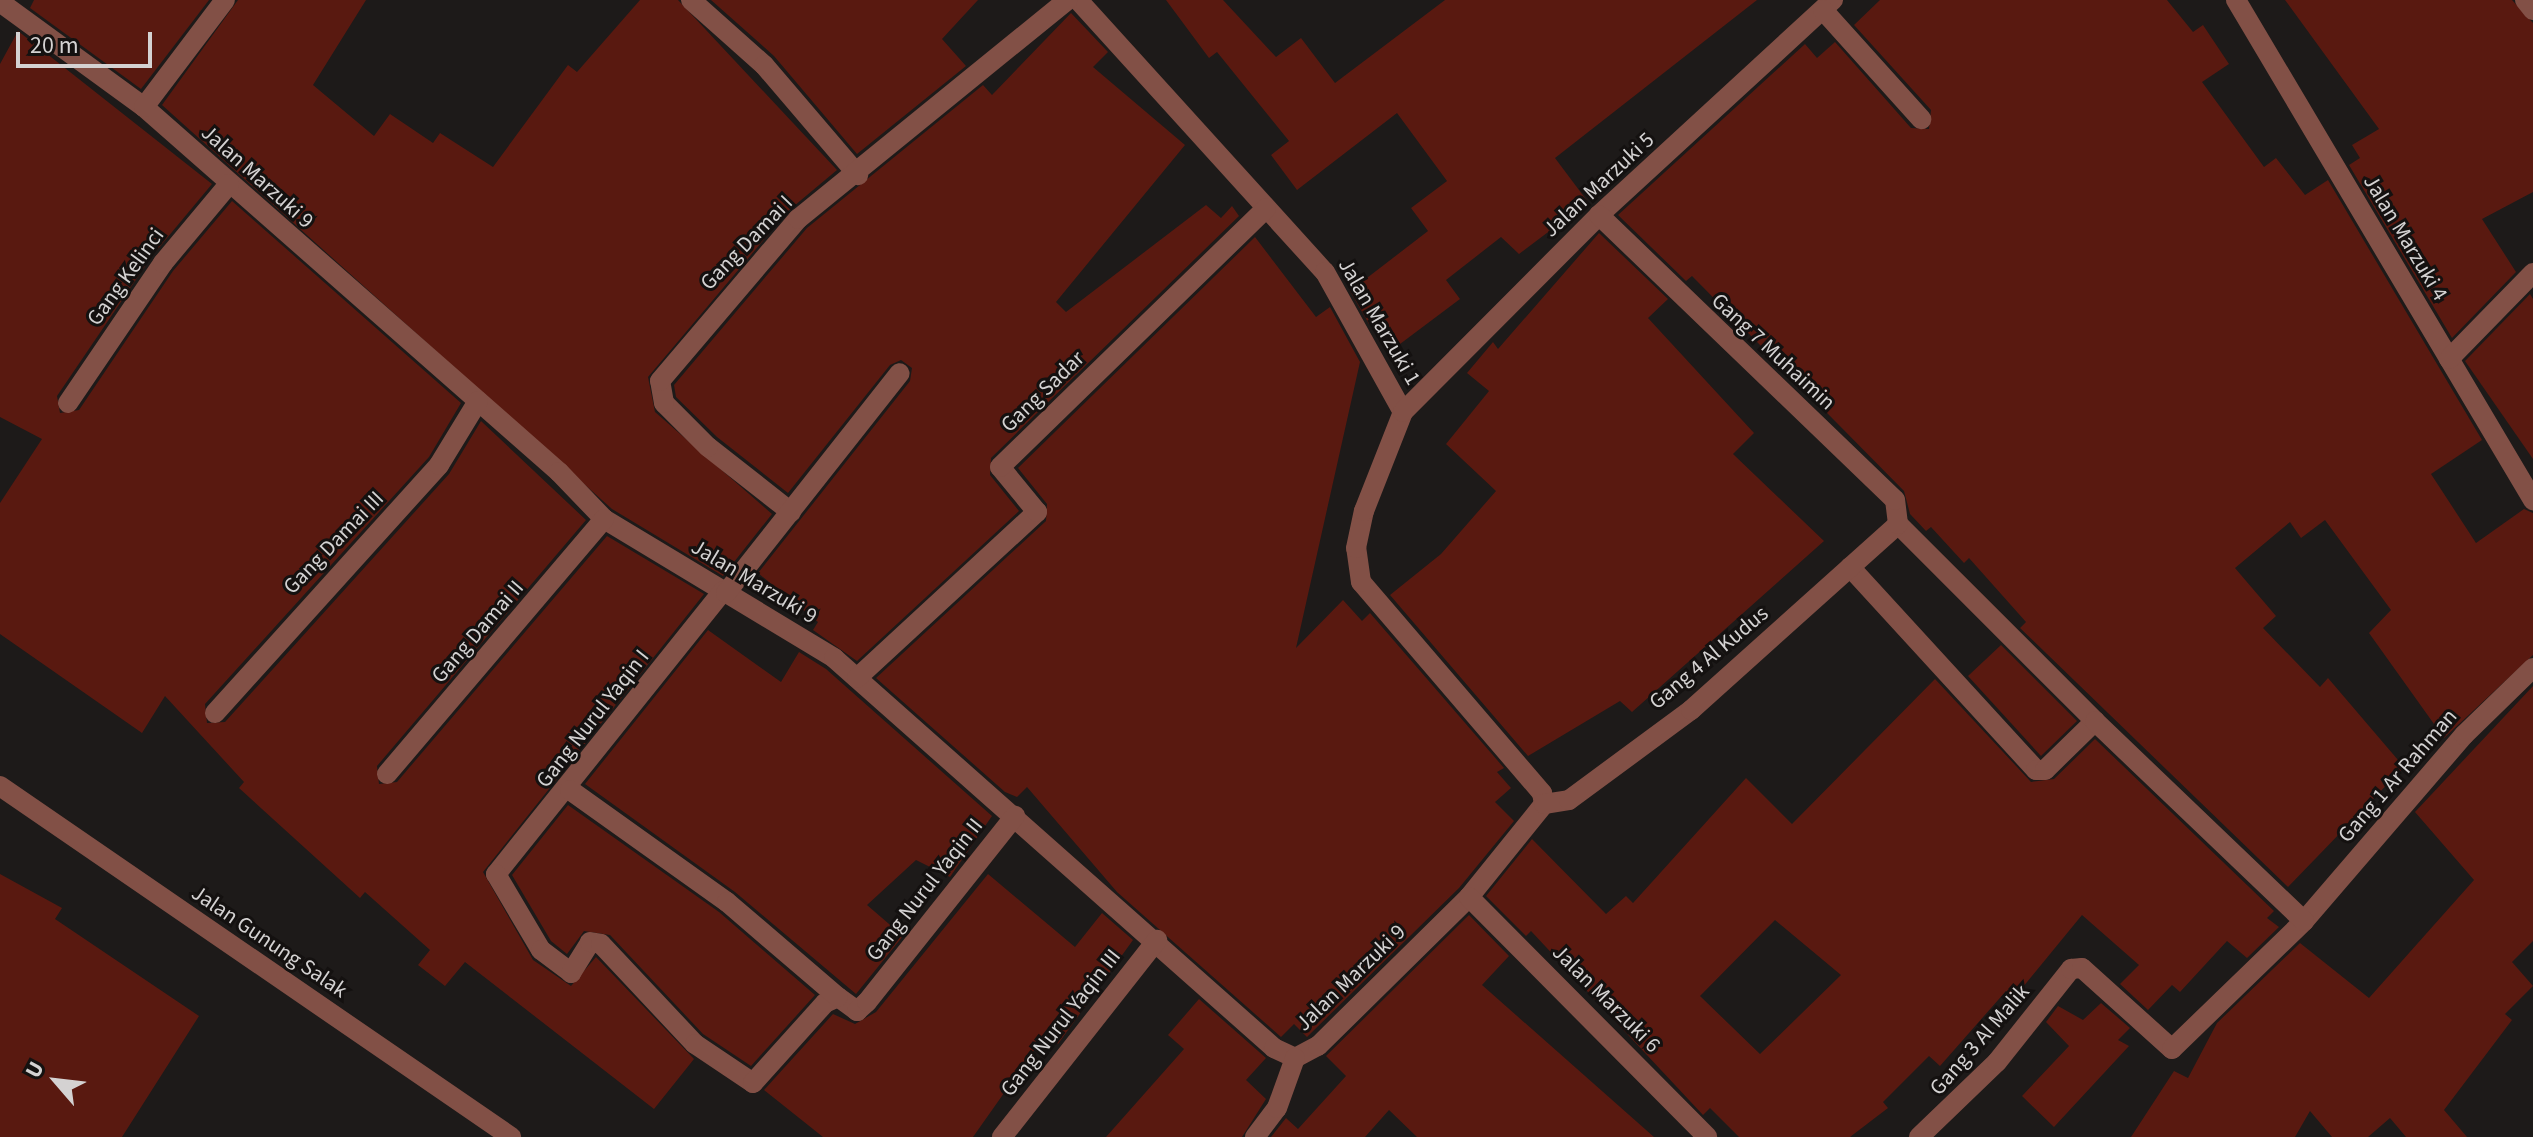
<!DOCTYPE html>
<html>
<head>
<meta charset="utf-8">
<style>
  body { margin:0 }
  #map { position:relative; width:2533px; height:1137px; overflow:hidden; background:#1d1a19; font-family:"Source Sans 3",sans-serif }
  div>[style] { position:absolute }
  .building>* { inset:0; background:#591910 }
  .minor>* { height:20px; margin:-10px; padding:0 10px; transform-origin:10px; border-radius:10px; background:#825046 }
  span { translate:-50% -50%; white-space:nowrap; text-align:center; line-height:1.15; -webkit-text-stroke:6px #141110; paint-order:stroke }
  .street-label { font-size:22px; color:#d4d2d2 }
  .north { position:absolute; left:16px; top:1041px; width:80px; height:80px; -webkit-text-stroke:6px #141110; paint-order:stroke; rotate:298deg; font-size:22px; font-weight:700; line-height:32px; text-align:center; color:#d4d2d2 }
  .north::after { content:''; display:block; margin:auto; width:28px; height:36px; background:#d4d2d2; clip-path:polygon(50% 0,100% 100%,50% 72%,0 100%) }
  .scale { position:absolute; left:16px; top:32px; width:136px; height:36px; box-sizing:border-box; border:4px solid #d4d2d2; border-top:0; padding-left:10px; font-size:24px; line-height:28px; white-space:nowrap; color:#d4d2d2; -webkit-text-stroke:6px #141110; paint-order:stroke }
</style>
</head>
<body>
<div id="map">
  <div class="building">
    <div style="clip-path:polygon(34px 0,209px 0,141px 89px,30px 8px)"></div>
    <div style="clip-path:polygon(238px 0,366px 0,313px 85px,374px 136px,390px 114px,433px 143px,440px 133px,493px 167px,568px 65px,577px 72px,640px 0,678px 0,837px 170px,788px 211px,648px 377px,655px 412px,772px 514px,723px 576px,612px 509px,162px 105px)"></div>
    <div style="clip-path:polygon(711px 0,978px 0,942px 39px,966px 66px,857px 154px,774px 56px)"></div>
    <div style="clip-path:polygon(1166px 0,1223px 0,1276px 57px,1301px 38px,1335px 83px,1445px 0,1757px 0,1555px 158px,1588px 202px,1519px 254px,1501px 237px,1446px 280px,1460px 299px,1396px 347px,1371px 314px,1369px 324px,1350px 291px,1428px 231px,1411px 208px,1447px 181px,1397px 113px,1297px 190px,1271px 155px,1289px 141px,1217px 52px,1209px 58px)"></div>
    <div style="clip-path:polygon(1880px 0,2167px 0,2193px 32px,2203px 25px,2229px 64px,2202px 82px,2264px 167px,2276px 158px,2305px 195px,2328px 180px,2482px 440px,2431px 474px,2476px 543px,2524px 509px,2533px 513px,2533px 655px,2444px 738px,2369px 633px,2391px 610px,2325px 520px,2301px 538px,2290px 522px,2235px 568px,2276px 616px,2263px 628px,2320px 687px,2328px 678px,2404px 767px,2288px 887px,2020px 628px,2026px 622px,1969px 558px,1964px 563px,1931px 527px,1926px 531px,1910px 514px,1904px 491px,1692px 276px,1686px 281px,1618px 215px,1805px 44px,1817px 58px,1835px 42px,1911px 128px,1929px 129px,1931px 110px,1854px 25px)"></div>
    <div style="clip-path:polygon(2285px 0,2512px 0,2533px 23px,2533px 192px,2482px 219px,2516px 272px,2452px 338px,2349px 165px,2360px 158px,2352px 145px,2379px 129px)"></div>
    <div style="clip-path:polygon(1071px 13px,1108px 52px,1093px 67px,1185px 145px,1056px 302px,1066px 312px,1206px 205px,1221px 218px,1232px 206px,1239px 216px,991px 458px,990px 475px,1019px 511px,857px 661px,813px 630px,818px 622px,758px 573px,910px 381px,912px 368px,901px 360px,890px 365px,788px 493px,717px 437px,676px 397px,674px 385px,807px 228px,983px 85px,992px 95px)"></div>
    <div style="clip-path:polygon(18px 31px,212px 184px,152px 256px,57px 396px,60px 413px,79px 410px,173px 271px,232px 201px,461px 403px,429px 457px,205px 704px,207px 723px,225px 722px,449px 474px,481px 421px,586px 520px,377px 766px,379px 784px,397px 782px,607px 536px,704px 594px,483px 872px,533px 960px,571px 986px,596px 957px,694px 1059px,654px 1109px,465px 962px,445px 986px,418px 965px,430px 950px,365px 892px,360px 898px,239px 788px,244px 782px,165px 696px,142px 733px,0 634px,0 503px,42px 439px,0 417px,0 64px)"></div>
    <div style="clip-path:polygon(1599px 233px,1668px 299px,1648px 318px,1754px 433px,1733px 454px,1824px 541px,1632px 712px,1620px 701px,1528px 756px,1390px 595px,1441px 554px,1496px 491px,1446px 444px,1489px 391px,1467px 373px,1493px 342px,1498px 349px)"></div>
    <div style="clip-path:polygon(1255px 237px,1316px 317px,1330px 307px,1360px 362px,1296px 648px,1343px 600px,1362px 621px,1370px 613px,1504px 768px,1497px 772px,1511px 788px,1495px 802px,1514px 821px,1459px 888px,1307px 1037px,1294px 1024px,1281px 1037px,1117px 892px,1027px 787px,1017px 797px,1005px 792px,876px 678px,1046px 521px,1047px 504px,1018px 468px)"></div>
    <div style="clip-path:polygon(2530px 294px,2533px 299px,2533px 459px,2465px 361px)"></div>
    <div style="clip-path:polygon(708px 630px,781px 682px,799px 652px,826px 669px,992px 816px,950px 877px,916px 860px,867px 905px,903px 936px,856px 994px,735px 892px,585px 784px)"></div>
    <div style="clip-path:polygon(2001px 645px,2077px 721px,2041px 756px,1968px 676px)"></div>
    <div style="clip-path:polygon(evenodd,1935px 679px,2031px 782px,2054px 779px,2095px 739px,2274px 911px,2267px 918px,2279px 927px,2247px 958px,2227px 941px,2180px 992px,2172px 985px,2148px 1010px,2120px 984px,2139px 965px,2082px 915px,2014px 998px,2006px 991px,1940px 1066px,1929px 1056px,1883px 1102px,1888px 1108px,1850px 1137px,1739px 1137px,1710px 1108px,1703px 1115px,1531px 931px,1526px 936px,1486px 896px,1532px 839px,1606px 914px,1626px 896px,1633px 903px,1746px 778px,1792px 824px,1935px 679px,1775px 920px,1841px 975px,1760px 1054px,1700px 996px,1775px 920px)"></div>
    <div style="clip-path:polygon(2533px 686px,2533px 941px,2512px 962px,2533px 986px,2505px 1014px,2512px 1020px,2444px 1110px,2467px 1137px,2406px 1137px,2390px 1118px,2368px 1137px,2332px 1137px,2310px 1111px,2295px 1137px,2131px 1137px,2174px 1071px,2188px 1078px,2217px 1023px,2300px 943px,2369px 998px,2474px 880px,2415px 812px)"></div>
    <div style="clip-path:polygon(568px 805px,719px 912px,815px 995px,751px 1066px,703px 1034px,610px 935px,584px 931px,567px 954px,551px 941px,512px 875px)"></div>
    <div style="clip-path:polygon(0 874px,62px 908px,55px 919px,199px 1016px,122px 1137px,0 1137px)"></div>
    <div style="clip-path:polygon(988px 874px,1075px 947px,1102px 913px,1133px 940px,1058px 1044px,1045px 1035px,973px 1137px,823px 1137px,764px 1090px,833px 1014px,855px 1024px,876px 1012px)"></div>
    <div style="clip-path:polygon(1469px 915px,1509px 956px,1482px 985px,1654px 1137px,1417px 1137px,1389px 1110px,1365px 1137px,1271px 1137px,1286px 1118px,1298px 1129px,1346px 1076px,1326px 1056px)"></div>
    <div style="clip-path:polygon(1199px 999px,1266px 1058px,1246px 1080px,1266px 1099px,1242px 1137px,1106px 1137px,1184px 1049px,1168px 1035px)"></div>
    <div style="clip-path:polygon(2101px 1003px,2130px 1028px,2118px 1040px,2129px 1046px,2054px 1127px,2022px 1096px,2069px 1046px,2046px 1022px,2058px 1006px,2083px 1020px)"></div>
  </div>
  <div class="minor">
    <div style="left:691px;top:0;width:98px;rotate:41.7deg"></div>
    <div style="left:764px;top:65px;width:145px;rotate:49.5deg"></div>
    <div style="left:1078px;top:0;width:367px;rotate:47.8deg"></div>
    <div style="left:1325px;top:272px;width:160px;rotate:60.9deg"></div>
    <div style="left:2236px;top:0;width:582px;rotate:59.29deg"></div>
    <div style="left:2525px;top:0;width:13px;rotate:51deg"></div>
    <div style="left:0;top:2px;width:178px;rotate:36.1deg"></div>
    <div style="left:144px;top:107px;width:553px;rotate:41.33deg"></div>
    <div style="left:559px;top:472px;width:65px;rotate:46.2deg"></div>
    <div style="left:604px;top:519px;width:269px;rotate:31.1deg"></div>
    <div style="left:834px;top:658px;width:588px;rotate:41.55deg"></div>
    <div style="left:1274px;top:1048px;width:23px;rotate:25deg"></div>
    <div style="left:1295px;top:1058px;width:26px;rotate:-28deg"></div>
    <div style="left:1318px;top:1046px;width:212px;rotate:-44.6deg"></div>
    <div style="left:1469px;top:897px;width:119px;rotate:-51.1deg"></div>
    <div style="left:1544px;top:804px;width:11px;rotate:-100deg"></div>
    <div style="left:1542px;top:793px;width:278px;rotate:-130.6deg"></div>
    <div style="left:1361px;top:582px;width:34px;rotate:-98deg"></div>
    <div style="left:1356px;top:548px;width:38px;rotate:-78deg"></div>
    <div style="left:1364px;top:511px;width:106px;rotate:-68.5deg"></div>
    <div style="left:1403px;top:412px;width:278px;rotate:-45.1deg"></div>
    <div style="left:1599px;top:215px;width:318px;rotate:-42.6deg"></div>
    <div style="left:1823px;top:10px;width:147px;rotate:48deg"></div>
    <div style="left:144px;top:107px;width:134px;rotate:-52.9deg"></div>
    <div style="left:2449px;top:359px;width:120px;rotate:-45.7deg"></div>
    <div style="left:68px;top:403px;width:169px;rotate:-55.8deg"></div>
    <div style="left:163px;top:263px;width:103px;rotate:-50.1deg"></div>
    <div style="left:791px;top:512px;width:105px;rotate:-141.9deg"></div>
    <div style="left:708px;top:447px;width:62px;rotate:-135deg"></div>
    <div style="left:664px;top:403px;width:22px;rotate:-100deg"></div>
    <div style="left:660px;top:381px;width:213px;rotate:-49.6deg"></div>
    <div style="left:798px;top:219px;width:347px;rotate:-39.1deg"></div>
    <div style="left:1850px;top:567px;width:275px;rotate:47.5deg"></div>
    <div style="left:2036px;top:770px;width:9px"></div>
    <div style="left:2045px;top:770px;width:70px;rotate:-44.4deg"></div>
    <div style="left:2095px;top:721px;width:279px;rotate:-135deg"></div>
    <div style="left:723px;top:591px;width:363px;rotate:128.7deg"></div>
    <div style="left:496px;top:874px;width:88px;rotate:59.4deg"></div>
    <div style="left:541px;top:950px;width:38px;rotate:37deg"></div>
    <div style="left:571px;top:973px;width:36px;rotate:-58deg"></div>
    <div style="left:590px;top:942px;width:11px;rotate:10deg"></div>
    <div style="left:601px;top:944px;width:137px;rotate:46.8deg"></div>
    <div style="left:695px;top:1044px;width:70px;rotate:33.9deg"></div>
    <div style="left:753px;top:1083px;width:108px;rotate:-48deg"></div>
    <div style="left:825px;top:1003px;width:14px;rotate:-25deg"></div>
    <div style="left:838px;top:997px;width:24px;rotate:36deg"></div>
    <div style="left:857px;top:1011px;width:13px;rotate:-42deg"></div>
    <div style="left:867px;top:1002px;width:238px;rotate:-51.5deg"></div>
    <div style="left:726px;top:593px;width:280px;rotate:-51.7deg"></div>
    <div style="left:857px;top:678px;width:245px;rotate:-42.7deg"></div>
    <div style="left:1037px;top:512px;width:58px;rotate:-129.4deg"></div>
    <div style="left:1000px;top:467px;width:371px;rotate:-44.2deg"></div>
    <div style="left:215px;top:713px;width:334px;rotate:-47.9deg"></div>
    <div style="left:439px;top:465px;width:75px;rotate:-58.6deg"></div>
    <div style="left:387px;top:774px;width:335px;rotate:-49.6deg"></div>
    <div style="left:0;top:786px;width:620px;rotate:34.48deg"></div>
    <div style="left:570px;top:790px;width:193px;rotate:35.5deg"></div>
    <div style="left:727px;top:902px;width:146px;rotate:40.6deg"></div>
    <div style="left:1544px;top:804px;width:25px;rotate:-9deg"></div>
    <div style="left:1569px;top:800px;width:152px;rotate:-36.4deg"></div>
    <div style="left:1691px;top:710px;width:278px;rotate:-41.9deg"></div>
    <div style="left:1898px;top:524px;width:24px;rotate:-97deg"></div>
    <div style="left:1895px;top:500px;width:411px;rotate:-136.1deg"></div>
    <div style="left:1469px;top:897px;width:338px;rotate:45.2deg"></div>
    <div style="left:2304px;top:921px;width:245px;rotate:-49.3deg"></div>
    <div style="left:2464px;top:735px;width:96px;rotate:-44.2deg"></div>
    <div style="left:1002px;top:1137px;width:251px;rotate:-51.8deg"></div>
    <div style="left:1255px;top:1137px;width:36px;rotate:-53deg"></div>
    <div style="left:1277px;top:1108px;width:53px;rotate:-70.2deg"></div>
    <div style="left:1919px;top:1137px;width:108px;rotate:-43.9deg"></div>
    <div style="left:1997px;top:1062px;width:119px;rotate:-51.5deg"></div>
    <div style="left:2071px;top:969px;width:11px;rotate:-5deg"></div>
    <div style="left:2082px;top:968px;width:121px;rotate:42deg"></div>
    <div style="left:2172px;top:1049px;width:184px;rotate:-44.1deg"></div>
    <div style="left:2304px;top:921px;width:289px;rotate:-136.3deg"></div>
  </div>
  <div class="street-label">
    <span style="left:257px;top:177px;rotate:42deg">Jalan Marzuki 9</span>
    <span style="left:1599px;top:185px;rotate:-43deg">Jalan Marzuki 5</span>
    <span style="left:2405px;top:238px;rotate:59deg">Jalan Marzuki 4</span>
    <span style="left:747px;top:243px;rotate:-46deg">Gang Damai I</span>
    <span style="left:126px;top:277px;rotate:-54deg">Gang Kelinci</span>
    <span style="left:1379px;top:322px;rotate:60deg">Jalan Marzuki 1</span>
    <span style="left:1773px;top:352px;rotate:43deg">Gang 7 Muhaimin</span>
    <span style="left:1043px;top:392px;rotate:-44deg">Gang Sadar</span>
    <span style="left:334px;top:543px;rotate:-46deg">Gang Damai III</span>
    <span style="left:754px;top:582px;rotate:31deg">Jalan Marzuki 9</span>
    <span style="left:478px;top:632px;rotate:-49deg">Gang Damai II</span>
    <span style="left:1709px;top:658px;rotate:-40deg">Gang 4 Al Kudus</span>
    <span style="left:593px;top:719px;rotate:-52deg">Gang Nurul Yaqin I</span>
    <span style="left:2398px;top:776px;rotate:-49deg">Gang 1 Ar Rahman</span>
    <span style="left:925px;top:890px;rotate:-52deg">Gang Nurul Yaqin II</span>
    <span style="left:269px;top:942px;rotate:34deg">Jalan Gunung Salak</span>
    <span style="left:1351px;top:978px;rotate:-44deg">Jalan Marzuki 9</span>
    <span style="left:1606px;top:999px;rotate:45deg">Jalan Marzuki 6</span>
    <span style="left:1061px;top:1023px;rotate:-52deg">Gang Nurul Yaqin III</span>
    <span style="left:1980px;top:1040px;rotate:-49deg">Gang 3 Al Malik</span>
  </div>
  <div class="north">U</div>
  <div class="scale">20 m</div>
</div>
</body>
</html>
